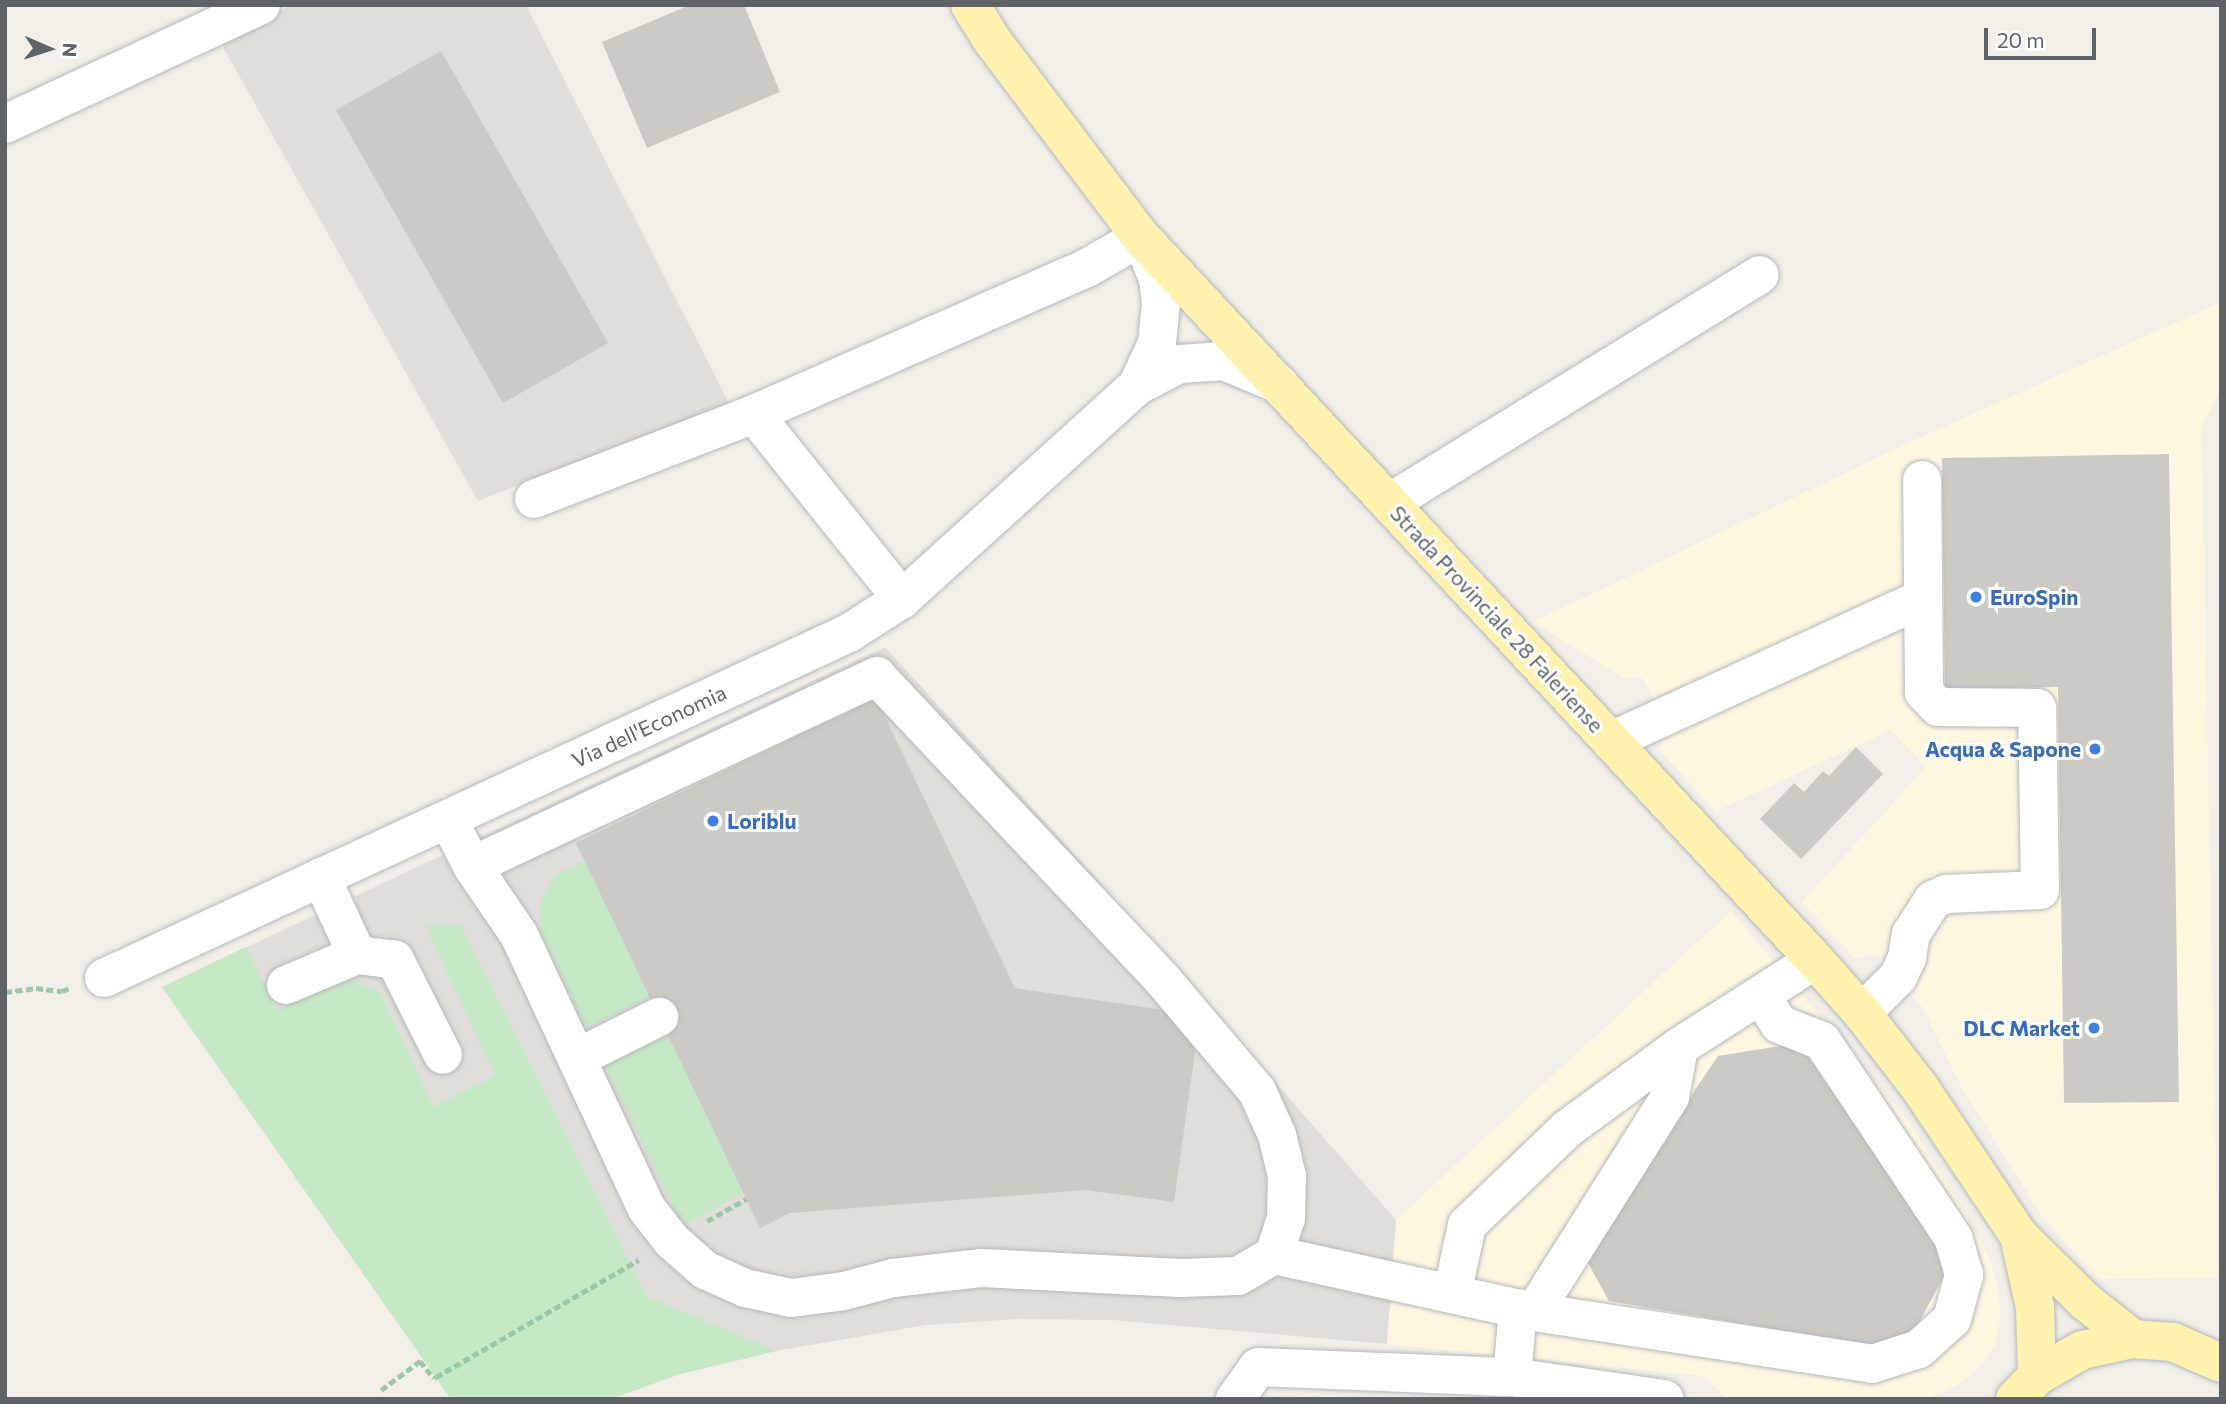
<!DOCTYPE html>
<html>
<head>
<meta charset="utf-8">
<style>
  body { margin:0 }
  #map { position:relative; width:2226px; height:1404px; overflow:hidden; background:#f1efe8; font-family:Commissioner,sans-serif }
  div>[style] { position:absolute }
  .commercial>* { inset:0; background:#fef7e0 }
  .industrial>* { inset:0; background:#e0deda }
  .green>* { inset:0; background:#c5e8c5 }
  .building>* { inset:0; background:#cccac5 }
  .path>* { height:4.5px; margin-top:-2.25px; transform-origin:0; background:repeating-linear-gradient(90deg,#9cc7a9 0 7px,transparent 0 10.5px) }
  .roads { filter:drop-shadow(0 0 2px #b5b8bc) drop-shadow(0 0 2px #b5b8bc) }
  .minor>* { height:38px; margin:-19px; padding:0 19px; transform-origin:19px; border-radius:19px; background:#fff }
  .major>* { height:38px; margin:-19px; padding:0 19px; transform-origin:19px; border-radius:19px; background:#fff2af }
  .dots>* { width:19px; height:19px; translate:-50% -50%; box-sizing:border-box; border:4px solid #fff; border-radius:50% }
  span { translate:-50% -50%; white-space:nowrap; text-align:center; line-height:1.15; -webkit-text-stroke:6px #fff; paint-order:stroke }
  .shop-label { font-size:21px; color:#366cbe; font-weight:700 }
  .left { translate:0 -50%; text-align:left }
  .right { translate:-100% -50%; text-align:right }
  .street-label { font-size:21px; color:#5f6368 }
  .frame { position:absolute; inset:0; border:7px solid #5f6368; pointer-events:none }
  .north { position:absolute; left:14px; top:14px; width:70px; height:70px; -webkit-text-stroke:5px #fff; paint-order:stroke; rotate:93deg; font-size:19px; font-weight:700; line-height:28px; text-align:center; color:#5f6368 }
  .north::after { content:''; display:block; margin:auto; width:24px; height:32px; background:#5f6368; clip-path:polygon(50% 0,100% 100%,50% 72%,0 100%) }
  .scale { position:absolute; left:1984px; top:28px; width:112px; height:32px; box-sizing:border-box; border:4px solid #5f6368; border-top:0; padding-left:9px; font-size:21px; line-height:24px; white-space:nowrap; color:#5f6368; -webkit-text-stroke:5px #fff; paint-order:stroke }
</style>
</head>
<body>
<div id="map">
  <div class="commercial">
    <div style="clip-path:polygon(2221px 302px,2221px 387px,2201px 428px,2218px 1278px,2099px 1279px,2043px 1218px,1961px 1086px,1923px 1008px,1877px 955px,1854px 958px,1802px 902px,1926px 767px,1891px 730px,1716px 811px,1660px 751px,1662px 735px,1672px 729px,1642px 678px,1624px 678px,1533px 622px,1904px 445px)"></div>
    <div style="clip-path:polygon(1731px 911px,1908px 1121px,1975px 1230px,1990px 1260px,1999px 1292px,2000px 1321px,1995px 1344px,1981px 1365px,1960px 1384px,1924px 1399px,1727px 1399px,1703px 1376px,1387px 1344px,1396px 1220px)"></div>
  </div>
  <div class="industrial">
    <div style="clip-path:polygon(292px 5px,526px 5px,729px 403px,478px 501px,219px 40px)"></div>
    <div style="clip-path:polygon(885px 647px,1088px 869px,1396px 1220px,1387px 1344px,1113px 1320px,1019px 1319px,926px 1325px,776px 1351px,680px 1374px,610px 1399px,451px 1399px,162px 987px)"></div>
  </div>
  <div class="green">
    <div style="clip-path:polygon(584px 860px,650px 997px,586px 1027px,541px 932px,540px 903px,554px 876px)"></div>
    <div style="clip-path:polygon(425px 925px,460px 925px,646px 1296px,776px 1351px,680px 1374px,610px 1399px,451px 1399px,162px 987px,246px 947px,276px 1011px,333px 985px,356px 982px,381px 994px,433px 1107px,495px 1076px)"></div>
    <div style="clip-path:polygon(668px 1036px,743px 1193px,682px 1226px,605px 1065px)"></div>
  </div>
  <div class="building">
    <div style="clip-path:polygon(690px 5px,744px 5px,780px 92px,647px 148px,602px 42px)"></div>
    <div style="clip-path:polygon(441px 51px,608px 343px,503px 403px,336px 110px)"></div>
    <div style="clip-path:polygon(2169px 454px,2179px 1102px,2064px 1103px,2058px 687px,1945px 689px,1942px 458px)"></div>
    <div style="clip-path:polygon(876px 698px,1015px 988px,1171px 1011px,1196px 1045px,1174px 1202px,1086px 1190px,790px 1213px,760px 1228px,576px 843px)"></div>
    <div style="clip-path:polygon(1856px 747px,1883px 774px,1801px 859px,1760px 819px,1794px 783px,1804px 792px,1823px 771px,1829px 776px)"></div>
    <div style="clip-path:polygon(1799px 1043px,1944px 1252px,1944px 1276px,1910px 1339px,1881px 1347px,1609px 1301px,1583px 1254px,1718px 1056px)"></div>
  </div>
  <div class="path">
    <div style="left:5px;top:992px;width:31px;rotate:-7deg"></div>
    <div style="left:36px;top:988px;width:26px;rotate:7deg"></div>
    <div style="left:62px;top:991px;width:9px;rotate:-21deg"></div>
    <div style="left:707px;top:1221px;width:45px;rotate:-29.4deg"></div>
    <div style="left:381px;top:1390px;width:49px;rotate:-36.6deg"></div>
    <div style="left:420px;top:1361px;width:22px;rotate:51deg"></div>
    <div style="left:434px;top:1378px;width:2px;rotate:-27deg"></div>
    <div style="left:436px;top:1377px;width:234px;rotate:-30deg"></div>
  </div>
  <div class="roads">
    <div class="minor">
      <div style="left:5px;top:124px;width:282px;rotate:-24.9deg"></div>
      <div style="left:754px;top:414px;width:237px;rotate:51.3deg"></div>
      <div style="left:534px;top:499px;width:236px;rotate:-21.1deg"></div>
      <div style="left:754px;top:414px;width:364px;rotate:-23.7deg"></div>
      <div style="left:1087px;top:268px;width:62px;rotate:-29.9deg"></div>
      <div style="left:1141px;top:237px;width:45px;rotate:68deg"></div>
      <div style="left:1158px;top:279px;width:24px;rotate:83deg"></div>
      <div style="left:1161px;top:303px;width:40px;rotate:95.7deg"></div>
      <div style="left:1157px;top:343px;width:47px;rotate:114.9deg"></div>
      <div style="left:1389px;top:503px;width:435px;rotate:-31.6deg"></div>
      <div style="left:1611px;top:741px;width:343px;rotate:-24.6deg"></div>
      <div style="left:448px;top:819px;width:53px;rotate:62.9deg"></div>
      <div style="left:472px;top:866px;width:83px;rotate:55.7deg"></div>
      <div style="left:519px;top:935px;width:302px;rotate:65deg"></div>
      <div style="left:647px;top:1209px;width:41px;rotate:52deg"></div>
      <div style="left:672px;top:1241px;width:44px;rotate:41.3deg"></div>
      <div style="left:705px;top:1270px;width:44px;rotate:24.2deg"></div>
      <div style="left:745px;top:1288px;width:47px;rotate:12.3deg"></div>
      <div style="left:791px;top:1298px;width:53px;rotate:-7.5deg"></div>
      <div style="left:844px;top:1291px;width:51px;rotate:-14.9deg"></div>
      <div style="left:893px;top:1278px;width:90px;rotate:-6.4deg"></div>
      <div style="left:982px;top:1268px;width:199px;rotate:2.9deg"></div>
      <div style="left:1181px;top:1278px;width:57px;rotate:-2deg"></div>
      <div style="left:1238px;top:1276px;width:42px;rotate:-30.3deg"></div>
      <div style="left:1274px;top:1255px;width:38px;rotate:-72deg"></div>
      <div style="left:1286px;top:1219px;width:43px;rotate:-88.7deg"></div>
      <div style="left:1287px;top:1176px;width:42px;rotate:-103.7deg"></div>
      <div style="left:1277px;top:1135px;width:48px;rotate:-114.4deg"></div>
      <div style="left:1257px;top:1091px;width:145px;rotate:-130.3deg"></div>
      <div style="left:1163px;top:980px;width:417px;rotate:-133.3deg"></div>
      <div style="left:877px;top:676px;width:447px;rotate:154.9deg"></div>
      <div style="left:321px;top:877px;width:86px;rotate:65.2deg"></div>
      <div style="left:104px;top:978px;width:821px;rotate:-24.85deg"></div>
      <div style="left:849px;top:633px;width:63px;rotate:-32.7deg"></div>
      <div style="left:902px;top:599px;width:317px;rotate:-42.2deg"></div>
      <div style="left:1137px;top:386px;width:47px;rotate:-27.6deg"></div>
      <div style="left:1179px;top:364px;width:45px;rotate:-3.8deg"></div>
      <div style="left:1224px;top:361px;width:60px;rotate:22.7deg"></div>
      <div style="left:286px;top:985px;width:77px;rotate:-22.9deg"></div>
      <div style="left:357px;top:955px;width:38px;rotate:7deg"></div>
      <div style="left:395px;top:960px;width:106px;rotate:63.2deg"></div>
      <div style="left:1862px;top:1013px;width:51px;rotate:-45deg"></div>
      <div style="left:1898px;top:977px;width:21px;rotate:-65deg"></div>
      <div style="left:1907px;top:958px;width:24px;rotate:-81deg"></div>
      <div style="left:1911px;top:934px;width:40px;rotate:-57.1deg"></div>
      <div style="left:1933px;top:900px;width:14px;rotate:-25deg"></div>
      <div style="left:1946px;top:894px;width:94px;rotate:-2.4deg"></div>
      <div style="left:2040px;top:890px;width:182px;rotate:-90.9deg"></div>
      <div style="left:2037px;top:708px;width:99px;rotate:-179.4deg"></div>
      <div style="left:1938px;top:707px;width:21px;rotate:-133deg"></div>
      <div style="left:1924px;top:692px;width:212px;rotate:-90.5deg"></div>
      <div style="left:1679px;top:1047px;width:161px;rotate:-32.6deg"></div>
      <div style="left:577px;top:1058px;width:92px;rotate:-26.6deg"></div>
      <div style="left:1274px;top:1255px;width:266px;rotate:12.4deg"></div>
      <div style="left:1534px;top:1312px;width:342px;rotate:8.7deg"></div>
      <div style="left:1872px;top:1364px;width:49px;rotate:-17.7deg"></div>
      <div style="left:1919px;top:1349px;width:45px;rotate:-42.3deg"></div>
      <div style="left:1952px;top:1319px;width:46px;rotate:-74.7deg"></div>
      <div style="left:1964px;top:1275px;width:37px;rotate:-106deg"></div>
      <div style="left:1954px;top:1239px;width:238px;rotate:-123.7deg"></div>
      <div style="left:1822px;top:1041px;width:46px;rotate:-158.4deg"></div>
      <div style="left:1779px;top:1024px;width:34px;rotate:-122deg"></div>
      <div style="left:1452px;top:1294px;width:71px;rotate:-77.7deg"></div>
      <div style="left:1467px;top:1225px;width:139px;rotate:-43.8deg"></div>
      <div style="left:1567px;top:1129px;width:139px;rotate:-36.2deg"></div>
      <div style="left:1679px;top:1047px;width:51px;rotate:100.2deg"></div>
      <div style="left:1670px;top:1097px;width:254px;rotate:122.3deg"></div>
      <div style="left:1512px;top:1377px;width:69px;rotate:-85deg"></div>
      <div style="left:1235px;top:1399px;width:39px;rotate:-54deg"></div>
      <div style="left:1258px;top:1367px;width:254px;rotate:2.3deg"></div>
      <div style="left:1512px;top:1377px;width:154px;rotate:8.2deg"></div>
    </div>
    <div class="major">
      <div style="left:970px;top:5px;width:40px;rotate:58deg"></div>
      <div style="left:991px;top:39px;width:248px;rotate:52.9deg"></div>
      <div style="left:1141px;top:237px;width:988px;rotate:47.01deg"></div>
      <div style="left:1815px;top:960px;width:71px;rotate:48.4deg"></div>
      <div style="left:1862px;top:1013px;width:95px;rotate:52.3deg"></div>
      <div style="left:1920px;top:1088px;width:178px;rotate:56.2deg"></div>
      <div style="left:2019px;top:1236px;width:94px;rotate:44.6deg"></div>
      <div style="left:2086px;top:1302px;width:60px;rotate:38.2deg"></div>
      <div style="left:2019px;top:1236px;width:73px;rotate:77.3deg"></div>
      <div style="left:2035px;top:1307px;width:69px;rotate:88.3deg"></div>
      <div style="left:2015px;top:1399px;width:32px;rotate:-46deg"></div>
      <div style="left:2037px;top:1376px;width:52px;rotate:-30deg"></div>
      <div style="left:2082px;top:1350px;width:52px;rotate:-12.2deg"></div>
      <div style="left:2133px;top:1339px;width:40px;rotate:4.3deg"></div>
      <div style="left:2173px;top:1342px;width:52px;rotate:23.6deg"></div>
    </div>
  </div>
  <div class="dots">
    <div style="left:1976px;top:597px;background:#3f7fe0"></div>
    <div style="left:2095px;top:749px;background:#3f7fe0"></div>
    <div style="left:713px;top:821px;background:#3f7fe0"></div>
    <div style="left:2094px;top:1028px;background:#3f7fe0"></div>
  </div>
  <div class="shop-label">
    <span class="left" style="left:1990px;top:597px">EuroSpin</span>
    <span class="right" style="left:2081px;top:749px">Acqua &amp; Sapone</span>
    <span class="left" style="left:727px;top:821px">Loriblu</span>
    <span class="right" style="left:2080px;top:1028px">DLC Market</span>
  </div>
  <div class="street-label">
    <span style="left:1497px;top:619px;rotate:47deg">Strada Provinciale 28 Faleriense</span>
    <span style="left:649px;top:726px;rotate:-25deg">Via dell'Economia</span>
  </div>
  <div class="frame"></div>
  <div class="north">N</div>
  <div class="scale">20 m</div>
</div>
</body>
</html>
